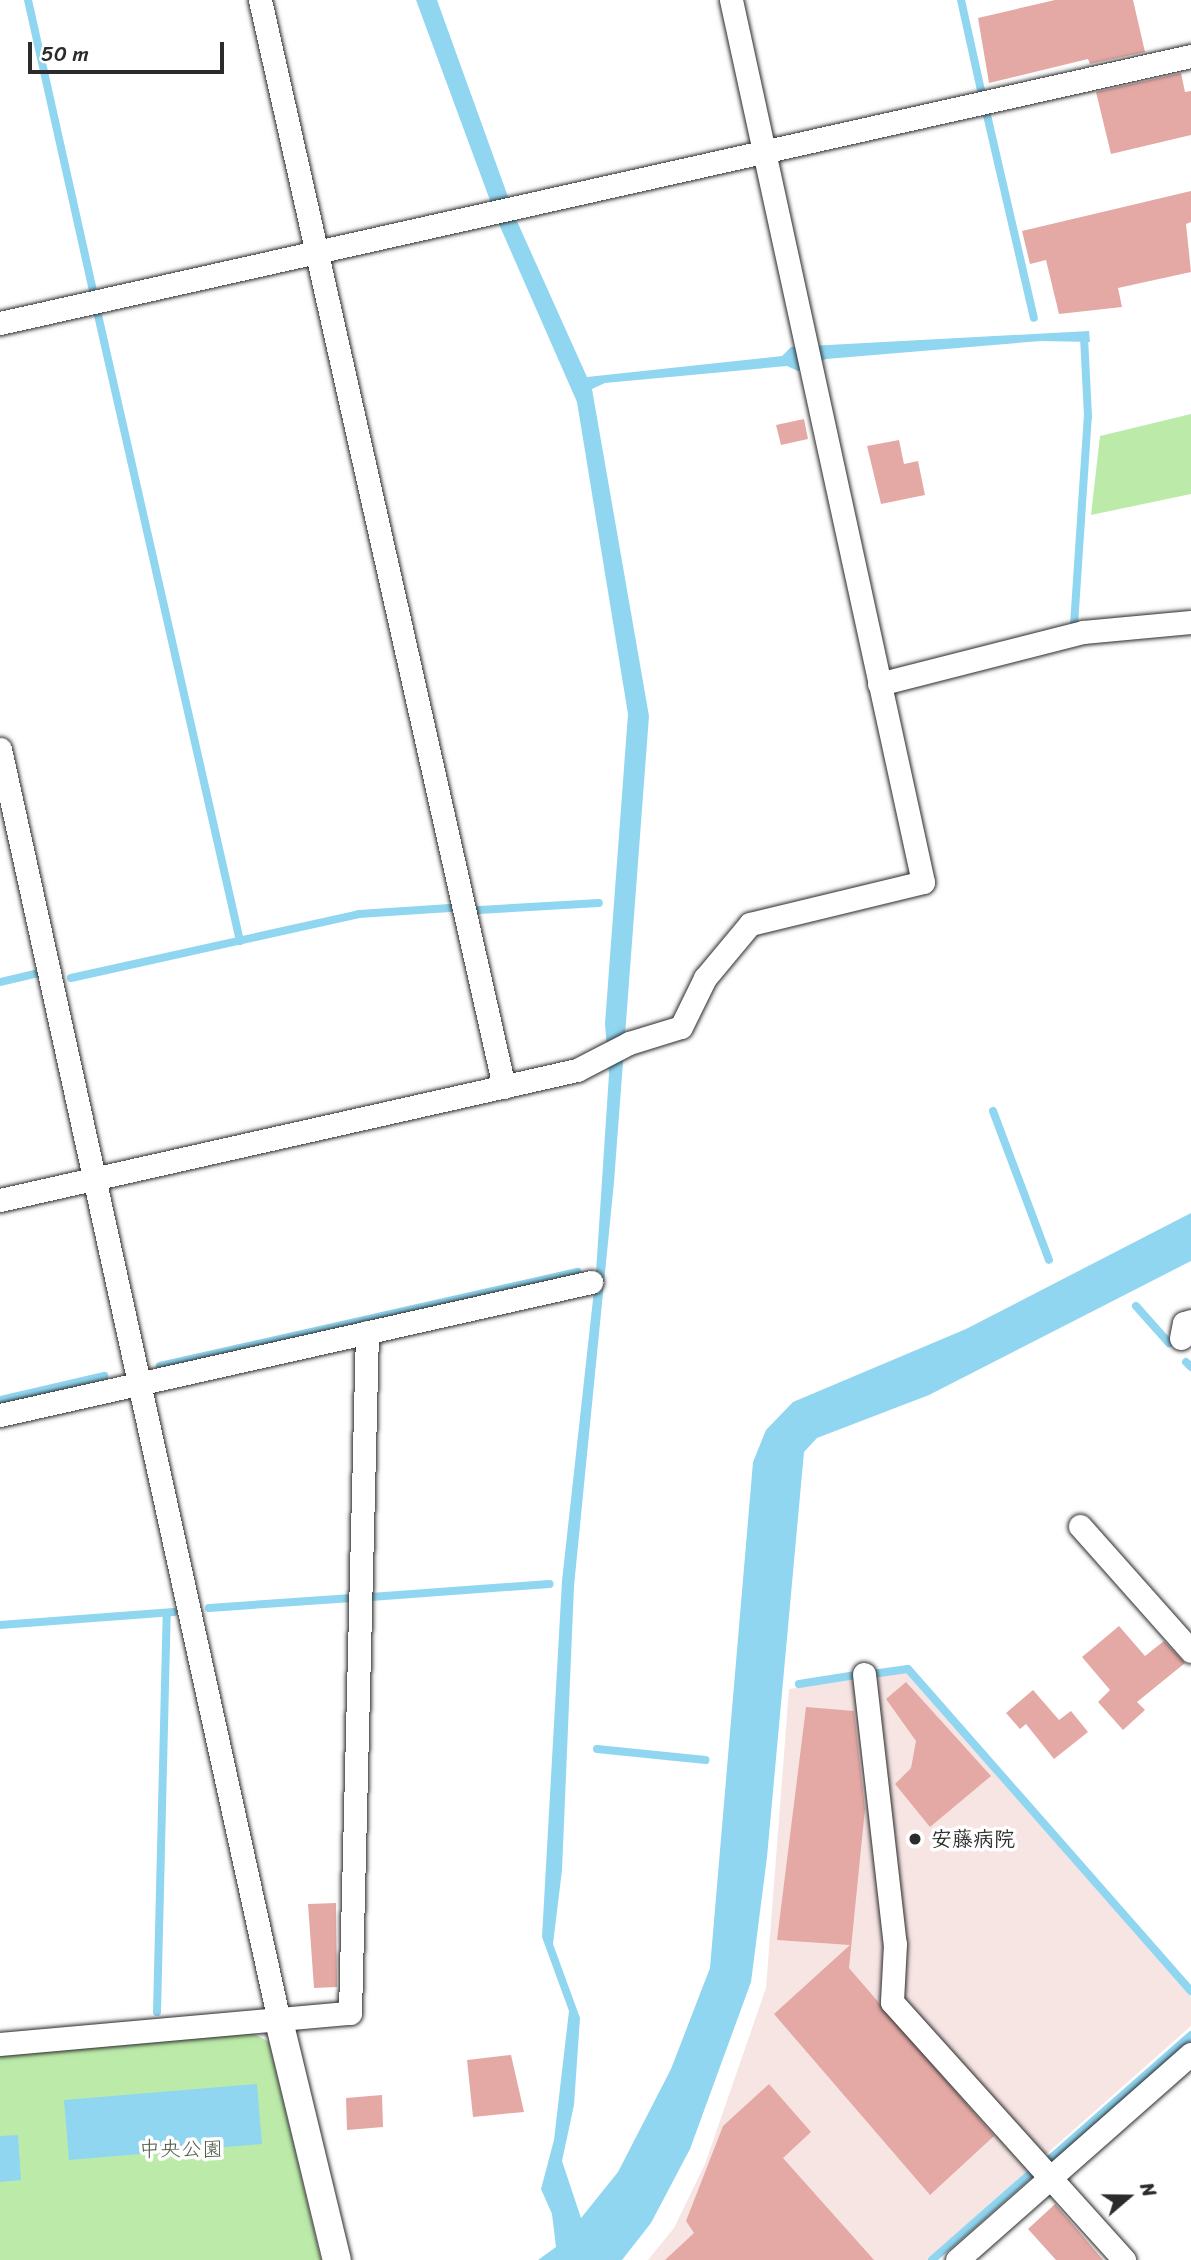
<!DOCTYPE html>
<html>
<head>
<meta charset="utf-8">
<style>
  body { margin:0 }
  #map { position:relative; width:1191px; height:2260px; overflow:hidden; background:#fff; font-family:Sriracha,"Klee One",sans-serif }
  div>[style] { position:absolute }
  .built>* { inset:0; background:#f7e5e4 }
  .green>* { inset:0; background:#bceba9 }
  .water>* { inset:0; background:#90d6f1 }
  .stream>* { height:8px; margin:-4px; padding:0 4px; transform-origin:4px; border-radius:4px; background:#90d6f1 }
  .building>* { inset:0; background:#e4a9a5 }
  .roads { filter:drop-shadow(0 0 2px #2b2b2b) drop-shadow(0 0 2px #2b2b2b) }
  .minor>* { height:23px; margin:-11.5px; padding:0 11.5px; transform-origin:11.5px; border-radius:11.5px; background:#fff }
  .tertiary>* { height:28px; margin:-14px; padding:0 14px; transform-origin:14px; border-radius:14px; background:#fff }
  .dots>* { width:19px; height:19px; translate:-50% -50%; box-sizing:border-box; border:4px solid #fff; border-radius:50% }
  span { translate:-50% -50%; white-space:nowrap; text-align:center; line-height:1.15; -webkit-text-stroke:7px #fff; paint-order:stroke }
  .poi-label { font-size:21px; color:#2b2b2b; font-weight:700 }
  .left { translate:0 -50%; text-align:left }
  .park-label { font-size:21px; color:#4f5b4a }
  .north { position:absolute; left:1093px; top:2162px; width:70px; height:70px; -webkit-text-stroke:5px #fff; paint-order:stroke; rotate:70deg; font-size:19px; font-weight:700; line-height:28px; text-align:center; color:#2b2b2b }
  .north::after { content:''; display:block; margin:auto; width:24px; height:32px; background:#2b2b2b; clip-path:polygon(50% 0,100% 100%,50% 72%,0 100%) }
  .scale { position:absolute; left:28px; top:42px; width:196px; height:32px; box-sizing:border-box; border:4px solid #2b2b2b; border-top:0; padding-left:9px; font-size:21px; line-height:24px; white-space:nowrap; color:#2b2b2b; -webkit-text-stroke:5px #fff; paint-order:stroke }
</style>
</head>
<body>
<div id="map">
  <div class="built">
    <div style="clip-path:polygon(906px 1672px,1191px 1997px,1191px 2026px,927px 2260px,648px 2260px,674px 2228px,705px 2164px,766px 1988px,789px 1689px)"></div>
  </div>
  <div class="green">
    <div style="clip-path:polygon(1191px 414px,1191px 494px,1091px 515px,1100px 436px)"></div>
    <div style="clip-path:polygon(251px 2032px,269px 2042px,321px 2260px,0 2260px,0 2054px)"></div>
  </div>
  <div class="water">
    <div style="clip-path:polygon(416px 0,437px 0,516px 219px,587px 377px,782px 356px,791px 347px,1089px 331px,1090px 342px,1041px 341px,826px 359px,798px 371px,787px 366px,605px 383px,592px 389px,649px 716px,614px 1182px,574px 1586px,562px 1870px,553px 1944px,580px 2018px,574px 2105px,562px 2161px,581px 2218px,618px 2172px,671px 2069px,710px 1968px,753px 1462px,766px 1430px,793px 1402px,966px 1329px,1191px 1213px,1191px 1261px,929px 1395px,817px 1438px,804px 1452px,767px 1857px,751px 1982px,690px 2149px,651px 2223px,622px 2260px,538px 2260px,556px 2247px,552px 2214px,541px 2189px,554px 2140px,569px 2011px,542px 1937px,562px 1581px,596px 1272px,609px 1074px,605px 1024px,628px 714px,577px 402px,498px 222px)"></div>
    <div style="clip-path:polygon(257px 2084px,262px 2144px,69px 2160px,64px 2100px)"></div>
    <div style="clip-path:polygon(18px 2135px,21px 2180px,0 2182px,0 2136px)"></div>
  </div>
  <div class="stream">
    <div style="left:28px;top:0;width:297px;rotate:77.4deg"></div>
    <div style="left:961px;top:0;width:92px;rotate:77.5deg"></div>
    <div style="left:987px;top:115px;width:208px;rotate:77deg"></div>
    <div style="left:98px;top:315px;width:642px;rotate:77.22deg"></div>
    <div style="left:1074px;top:625px;width:209px;rotate:-86.2deg"></div>
    <div style="left:1088px;top:416px;width:79px;rotate:-92.9deg"></div>
    <div style="left:479px;top:910px;width:120px;rotate:-3.3deg"></div>
    <div style="left:71px;top:978px;width:295px;rotate:-12.5deg"></div>
    <div style="left:359px;top:914px;width:91px;rotate:-3.8deg"></div>
    <div style="left:0;top:982px;width:37px;rotate:-13deg"></div>
    <div style="left:993px;top:1111px;width:159px;rotate:69.4deg"></div>
    <div style="left:1136px;top:1306px;width:50px;rotate:48.3deg"></div>
    <div style="left:1186px;top:1362px;width:7px;rotate:45deg"></div>
    <div style="left:160px;top:1366px;width:428px;rotate:-12.7deg"></div>
    <div style="left:0;top:1400px;width:107px;rotate:-13deg"></div>
    <div style="left:371px;top:1597px;width:179px;rotate:-4.2deg"></div>
    <div style="left:209px;top:1608px;width:143px;rotate:-4deg"></div>
    <div style="left:0;top:1625px;width:174px;rotate:-4.3deg"></div>
    <div style="left:872px;top:1674px;width:36px;rotate:-8deg"></div>
    <div style="left:908px;top:1669px;width:429px;rotate:48.7deg"></div>
    <div style="left:799px;top:1684px;width:58px;rotate:-9deg"></div>
    <div style="left:597px;top:1749px;width:109px;rotate:5.8deg"></div>
    <div style="left:157px;top:2012px;width:399px;rotate:-88.6deg"></div>
    <div style="left:1050px;top:2159px;width:188px;rotate:-41.3deg"></div>
    <div style="left:932px;top:2260px;width:133px;rotate:-41.3deg"></div>
  </div>
  <div class="building">
    <div style="clip-path:polygon(1055px 0,1133px 0,1145px 52px,1090px 64px,1088px 59px,989px 83px,978px 18px)"></div>
    <div style="clip-path:polygon(1181px 73px,1185px 92px,1191px 91px,1191px 135px,1111px 154px,1096px 92px)"></div>
    <div style="clip-path:polygon(1191px 191px,1191px 222px,1186px 224px,1191px 272px,1118px 288px,1122px 307px,1059px 314px,1046px 260px,1030px 264px,1022px 231px)"></div>
    <div style="clip-path:polygon(804px 419px,808px 439px,781px 445px,776px 425px)"></div>
    <div style="clip-path:polygon(899px 440px,904px 464px,918px 461px,925px 495px,881px 504px,867px 446px)"></div>
    <div style="clip-path:polygon(1119px 1626px,1145px 1656px,1164px 1641px,1185px 1663px,1137px 1702px,1145px 1710px,1123px 1730px,1098px 1702px,1110px 1690px,1082px 1657px)"></div>
    <div style="clip-path:polygon(906px 1682px,991px 1776px,930px 1827px,895px 1784px,911px 1768px,916px 1741px,886px 1699px)"></div>
    <div style="clip-path:polygon(1033px 1690px,1059px 1720px,1071px 1711px,1088px 1732px,1054px 1759px,1026px 1724px,1020px 1729px,1006px 1713px)"></div>
    <div style="clip-path:polygon(806px 1707px,854px 1711px,865px 1809px,849px 1968px,994px 2136px,930px 2195px,774px 2014px,850px 1945px,777px 1940px)"></div>
    <div style="clip-path:polygon(336px 1903px,337px 1987px,314px 1988px,308px 1904px)"></div>
    <div style="clip-path:polygon(511px 2055px,524px 2112px,473px 2117px,467px 2060px)"></div>
    <div style="clip-path:polygon(769px 2084px,811px 2132px,783px 2158px,874px 2260px,665px 2260px,694px 2233px,686px 2221px,723px 2126px)"></div>
    <div style="clip-path:polygon(382px 2095px,383px 2127px,347px 2130px,346px 2098px)"></div>
    <div style="clip-path:polygon(1055px 2204px,1075px 2227px,1103px 2260px,1056px 2260px,1028px 2229px)"></div>
  </div>
  <div class="roads">
    <div class="minor">
      <div style="left:260px;top:0;width:1114px;rotate:77.35deg"></div>
      <div style="left:0;top:323px;width:1221px;rotate:-12.64deg"></div>
      <div style="left:879px;top:684px;width:211px;rotate:-14.3deg"></div>
      <div style="left:1083px;top:632px;width:108px;rotate:-5.3deg"></div>
      <div style="left:0;top:749px;width:1302px;rotate:77.63deg"></div>
      <div style="left:0;top:1200px;width:591px;rotate:-12.7deg"></div>
      <div style="left:577px;top:1070px;width:59px;rotate:-27.4deg"></div>
      <div style="left:629px;top:1043px;width:54px;rotate:-17.1deg"></div>
      <div style="left:681px;top:1027px;width:55px;rotate:-63.9deg"></div>
      <div style="left:705px;top:978px;width:70px;rotate:-50.2deg"></div>
      <div style="left:750px;top:924px;width:178px;rotate:-13.6deg"></div>
      <div style="left:923px;top:882px;width:903px;rotate:-102.28deg"></div>
      <div style="left:1181px;top:1338px;width:15px;rotate:-79deg"></div>
      <div style="left:1184px;top:1323px;width:7px;rotate:-16deg"></div>
      <div style="left:0;top:1415px;width:606px;rotate:-12.68deg"></div>
      <div style="left:1080px;top:1526px;width:167px;rotate:48.4deg"></div>
      <div style="left:864px;top:1674px;width:272px;rotate:83.5deg"></div>
      <div style="left:895px;top:1944px;width:58px;rotate:93deg"></div>
      <div style="left:892px;top:2002px;width:347px;rotate:48deg"></div>
      <div style="left:0;top:2044px;width:351px;rotate:-5.1deg"></div>
      <div style="left:350px;top:2013px;width:681px;rotate:-88.57deg"></div>
      <div style="left:957px;top:2260px;width:312px;rotate:-41.4deg"></div>
    </div>
    <div class="tertiary">
      <div style="left:279px;top:2021px;width:246px;rotate:76.4deg"></div>
    </div>
  </div>
  <div class="dots">
    <div style="left:915px;top:1839px;background:#2b2b2b"></div>
  </div>
  <div class="poi-label">
    <span class="left" style="left:931px;top:1839px">安藤病院</span>
  </div>
  <div class="park-label">
    <span style="left:181px;top:2149px">中央公園</span>
  </div>
  <div class="north">N</div>
  <div class="scale">50 m</div>
</div>
</body>
</html>
